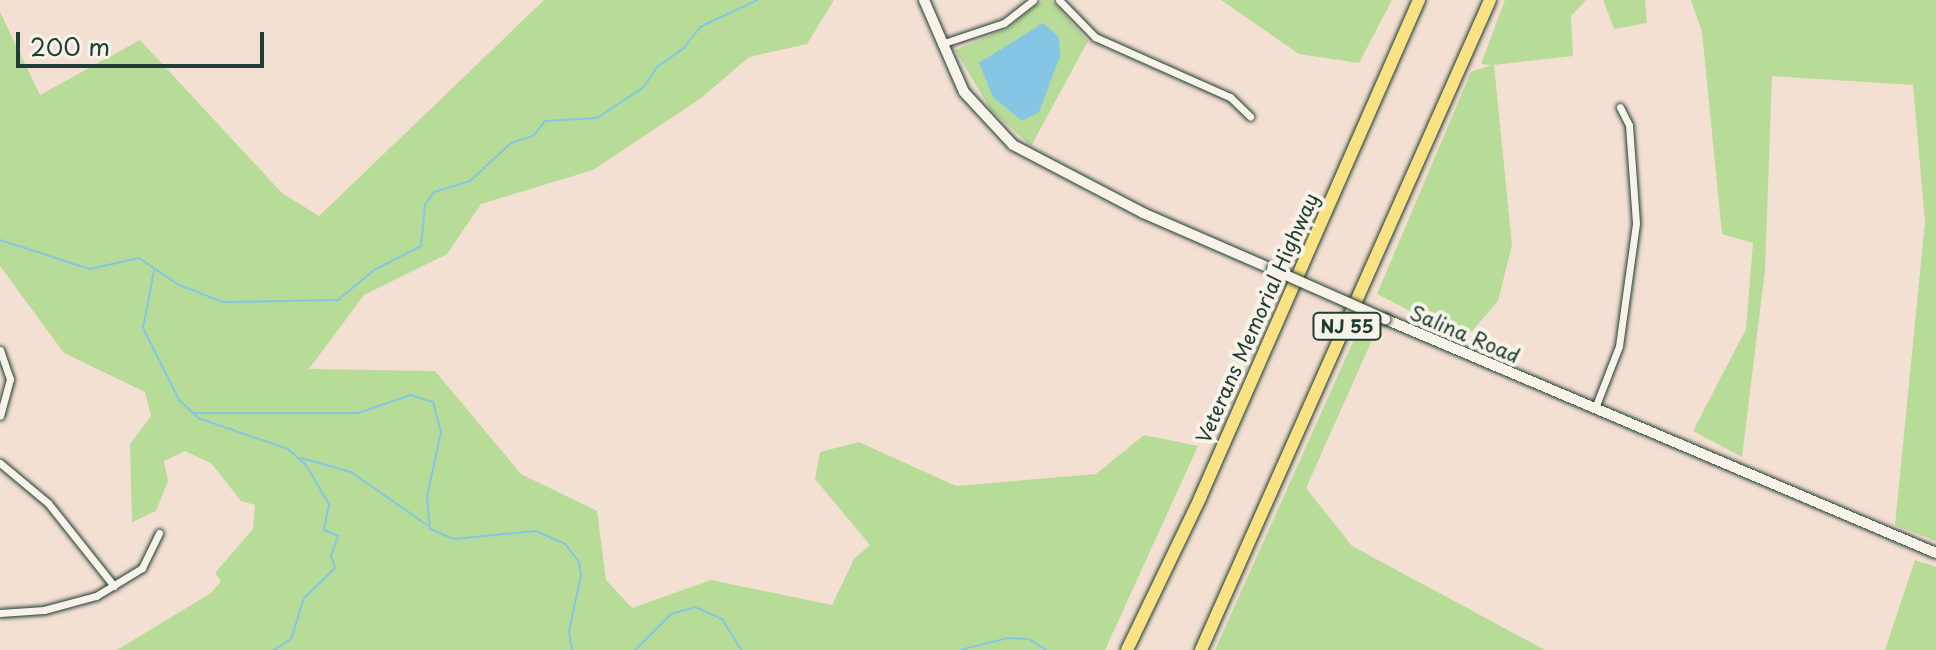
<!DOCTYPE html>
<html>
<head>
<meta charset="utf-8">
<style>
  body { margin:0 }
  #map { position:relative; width:1936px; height:650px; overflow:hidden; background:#f4e0d3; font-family:"Playpen Sans",sans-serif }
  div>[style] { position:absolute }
  .green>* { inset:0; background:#b6dc97 }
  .water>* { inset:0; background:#85c6e5 }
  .stream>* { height:2px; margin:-1px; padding:0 1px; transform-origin:1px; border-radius:1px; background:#85c6e5 }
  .roads { filter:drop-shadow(0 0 2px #1f3d34) drop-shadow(0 0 2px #1f3d34) }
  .street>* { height:7px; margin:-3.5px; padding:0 3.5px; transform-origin:3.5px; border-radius:3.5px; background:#f7f3e8 }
  .secondary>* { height:10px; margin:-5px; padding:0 5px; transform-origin:5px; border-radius:5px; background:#f7f3e8 }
  .highway>* { height:12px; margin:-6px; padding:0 6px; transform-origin:6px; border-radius:6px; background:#f8e281 }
  .bridges { filter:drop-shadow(0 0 2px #1f3d34) drop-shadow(0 0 2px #1f3d34) }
  .secondary-bridge>* { height:10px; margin:-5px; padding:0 5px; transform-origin:5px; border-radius:5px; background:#f7f3e8 }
  span { translate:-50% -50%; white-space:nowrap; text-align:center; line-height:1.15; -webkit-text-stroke:8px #f7f3e8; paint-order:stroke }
  .shield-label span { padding:2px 6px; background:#f7f3e8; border:2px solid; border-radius:6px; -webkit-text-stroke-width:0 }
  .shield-label { font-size:18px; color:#1f3d34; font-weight:700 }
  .street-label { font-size:20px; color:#1f3d34 }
  .scale { position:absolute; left:16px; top:32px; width:248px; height:36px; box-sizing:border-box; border:4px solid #1f3d34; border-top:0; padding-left:10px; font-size:24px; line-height:28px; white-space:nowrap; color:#1f3d34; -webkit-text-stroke:6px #f7f3e8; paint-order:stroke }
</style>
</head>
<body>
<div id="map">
  <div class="green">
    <div style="clip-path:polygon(544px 0,834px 0,807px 44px,749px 57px,700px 99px,593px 170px,481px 204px,447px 254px,364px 295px,309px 369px,435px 371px,521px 474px,597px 511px,606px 580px,632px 608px,711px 580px,832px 605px,854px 559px,870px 545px,815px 479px,820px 452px,859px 442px,956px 486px,1096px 474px,1144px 435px,1198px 446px,1105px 650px,117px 650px,211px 593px,221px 581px,215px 573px,253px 529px,255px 505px,241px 501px,211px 463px,185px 451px,164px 461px,168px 481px,156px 511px,132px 522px,130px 444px,151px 416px,145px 392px,64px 353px,0 266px,0 12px,40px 95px,140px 40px,282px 193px,319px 216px)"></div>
    <div style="clip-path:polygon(1042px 0,1051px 0,1088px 41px,1031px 146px,991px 110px,955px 50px,1009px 28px)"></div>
    <div style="clip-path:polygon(1221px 0,1392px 0,1359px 63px,1299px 54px)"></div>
    <div style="clip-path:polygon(1505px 0,1586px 0,1571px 16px,1573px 56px,1494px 65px,1512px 245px,1498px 301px,1465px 339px,1377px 294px,1471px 72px,1491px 65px,1481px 64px)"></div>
    <div style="clip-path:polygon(1603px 0,1645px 0,1647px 23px,1614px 29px)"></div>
    <div style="clip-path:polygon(1691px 0,1936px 0,1936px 541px,1895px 525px,1925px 222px,1913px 85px,1772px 76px,1765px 270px,1742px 457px,1693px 431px,1746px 329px,1753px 243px,1722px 234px,1702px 32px)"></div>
    <div style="clip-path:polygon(1361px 324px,1373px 338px,1306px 488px,1352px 546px,1545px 650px,1215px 650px)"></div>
    <div style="clip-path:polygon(1915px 560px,1936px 567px,1936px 650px,1885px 650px)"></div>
  </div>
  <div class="water">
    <div style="clip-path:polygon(1043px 23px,1059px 37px,1060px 56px,1039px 112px,1022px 121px,993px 97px,979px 63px)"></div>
  </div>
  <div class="stream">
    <div style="left:0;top:240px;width:95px;rotate:17.9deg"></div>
    <div style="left:90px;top:269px;width:50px;rotate:-12.7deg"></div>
    <div style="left:139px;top:258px;width:48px;rotate:34deg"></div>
    <div style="left:179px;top:285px;width:47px;rotate:21.1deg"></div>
    <div style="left:223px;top:302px;width:115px;rotate:-1deg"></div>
    <div style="left:338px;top:300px;width:47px;rotate:-39.8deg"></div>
    <div style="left:374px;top:270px;width:53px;rotate:-27.1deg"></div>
    <div style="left:421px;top:246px;width:41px;rotate:-84.4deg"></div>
    <div style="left:425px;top:205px;width:16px;rotate:-55deg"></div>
    <div style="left:434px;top:192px;width:38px;rotate:-17deg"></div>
    <div style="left:470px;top:181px;width:56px;rotate:-42.8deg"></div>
    <div style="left:511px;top:143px;width:23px;rotate:-18deg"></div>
    <div style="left:533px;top:136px;width:19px;rotate:-51deg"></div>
    <div style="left:545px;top:121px;width:52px;rotate:-3.3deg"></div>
    <div style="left:597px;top:118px;width:56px;rotate:-33.4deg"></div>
    <div style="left:644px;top:87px;width:24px;rotate:-57deg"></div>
    <div style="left:657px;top:67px;width:32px;rotate:-35deg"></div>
    <div style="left:683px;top:49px;width:28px;rotate:-52deg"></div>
    <div style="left:700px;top:27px;width:63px;rotate:-25.3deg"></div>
    <div style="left:154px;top:270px;width:59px;rotate:100.7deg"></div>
    <div style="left:143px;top:328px;width:80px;rotate:63.4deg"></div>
    <div style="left:179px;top:400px;width:26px;rotate:43deg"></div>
    <div style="left:198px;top:418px;width:95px;rotate:19deg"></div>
    <div style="left:288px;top:449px;width:24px;rotate:42deg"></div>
    <div style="left:306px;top:465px;width:45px;rotate:59.5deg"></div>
    <div style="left:329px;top:504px;width:26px;rotate:101deg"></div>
    <div style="left:324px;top:530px;width:15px;rotate:23deg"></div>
    <div style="left:338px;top:536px;width:20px;rotate:110deg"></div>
    <div style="left:331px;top:555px;width:14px;rotate:73deg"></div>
    <div style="left:335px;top:568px;width:43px;rotate:135.9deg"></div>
    <div style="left:304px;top:598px;width:43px;rotate:107.6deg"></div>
    <div style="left:291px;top:639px;width:20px;rotate:147deg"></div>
    <div style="left:192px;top:413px;width:166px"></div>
    <div style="left:358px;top:413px;width:56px;rotate:-18.8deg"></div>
    <div style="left:411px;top:395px;width:23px;rotate:18deg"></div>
    <div style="left:433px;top:402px;width:31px;rotate:75deg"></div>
    <div style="left:441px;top:432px;width:66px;rotate:102.2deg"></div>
    <div style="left:427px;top:497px;width:32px;rotate:85deg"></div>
    <div style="left:430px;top:529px;width:26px;rotate:23deg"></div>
    <div style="left:454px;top:539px;width:82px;rotate:-5.6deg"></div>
    <div style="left:536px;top:531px;width:32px;rotate:24deg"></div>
    <div style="left:565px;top:544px;width:23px;rotate:52deg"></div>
    <div style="left:579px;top:562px;width:13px;rotate:81deg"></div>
    <div style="left:581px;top:575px;width:58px;rotate:101.9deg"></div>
    <div style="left:569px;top:632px;width:18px;rotate:81deg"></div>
    <div style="left:301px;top:458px;width:52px;rotate:15.6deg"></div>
    <div style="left:351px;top:472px;width:93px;rotate:34.9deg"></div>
    <div style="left:635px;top:650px;width:51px;rotate:-45deg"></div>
    <div style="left:671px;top:614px;width:25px;rotate:-16deg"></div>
    <div style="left:695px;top:607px;width:30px;rotate:24deg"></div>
    <div style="left:722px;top:619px;width:36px;rotate:58deg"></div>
    <div style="left:960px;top:650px;width:49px;rotate:-14deg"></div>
    <div style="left:1008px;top:638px;width:21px;rotate:3deg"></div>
    <div style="left:1029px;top:639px;width:20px;rotate:33deg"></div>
  </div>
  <div class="roads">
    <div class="street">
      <div style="left:1059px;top:0;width:52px;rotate:45.8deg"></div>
      <div style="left:1095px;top:37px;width:148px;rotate:24deg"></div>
      <div style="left:1230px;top:97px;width:28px;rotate:44deg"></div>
      <div style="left:941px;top:44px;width:66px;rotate:-18.4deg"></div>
      <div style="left:1004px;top:23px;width:37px;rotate:-38deg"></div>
      <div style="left:0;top:350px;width:31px;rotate:71deg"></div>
      <div style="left:10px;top:379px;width:38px;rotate:105deg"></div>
      <div style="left:1595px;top:408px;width:66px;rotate:-68.8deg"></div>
      <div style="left:1619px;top:346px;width:124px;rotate:-82.1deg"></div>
      <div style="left:1636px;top:223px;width:98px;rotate:-94.1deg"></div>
      <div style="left:1629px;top:125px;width:20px;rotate:-117deg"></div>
      <div style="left:0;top:463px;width:62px;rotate:39.8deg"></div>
      <div style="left:48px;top:503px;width:106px;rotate:51.5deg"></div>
      <div style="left:0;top:613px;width:44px;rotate:-3.9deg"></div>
      <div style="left:44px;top:610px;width:54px;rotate:-15.1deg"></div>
      <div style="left:96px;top:596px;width:54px;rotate:-31.3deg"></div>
      <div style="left:142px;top:568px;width:39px;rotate:-64deg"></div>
    </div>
    <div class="secondary">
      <div style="left:924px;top:0;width:100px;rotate:66.5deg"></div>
      <div style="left:964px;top:92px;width:72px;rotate:47.2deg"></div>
      <div style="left:1013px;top:145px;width:147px;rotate:27.6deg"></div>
      <div style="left:1143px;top:213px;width:141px;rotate:23.5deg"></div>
      <div style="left:1385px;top:319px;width:599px;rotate:23.01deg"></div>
    </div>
    <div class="highway">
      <div style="left:1127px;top:650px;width:169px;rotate:-64.3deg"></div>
      <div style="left:1200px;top:498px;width:544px;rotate:-66.26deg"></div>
      <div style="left:1201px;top:650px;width:711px;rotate:-66.03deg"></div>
    </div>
  </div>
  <div class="bridges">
    <div class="secondary-bridge">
      <div style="left:1272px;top:269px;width:124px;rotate:23.9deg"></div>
    </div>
  </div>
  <div class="shield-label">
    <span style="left:1347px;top:326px">NJ 55</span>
  </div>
  <div class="street-label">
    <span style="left:1257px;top:318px;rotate:-66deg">Veterans Memorial Highway</span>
    <span style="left:1465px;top:334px;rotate:23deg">Salina Road</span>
  </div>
  <div class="scale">200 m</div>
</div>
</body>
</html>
